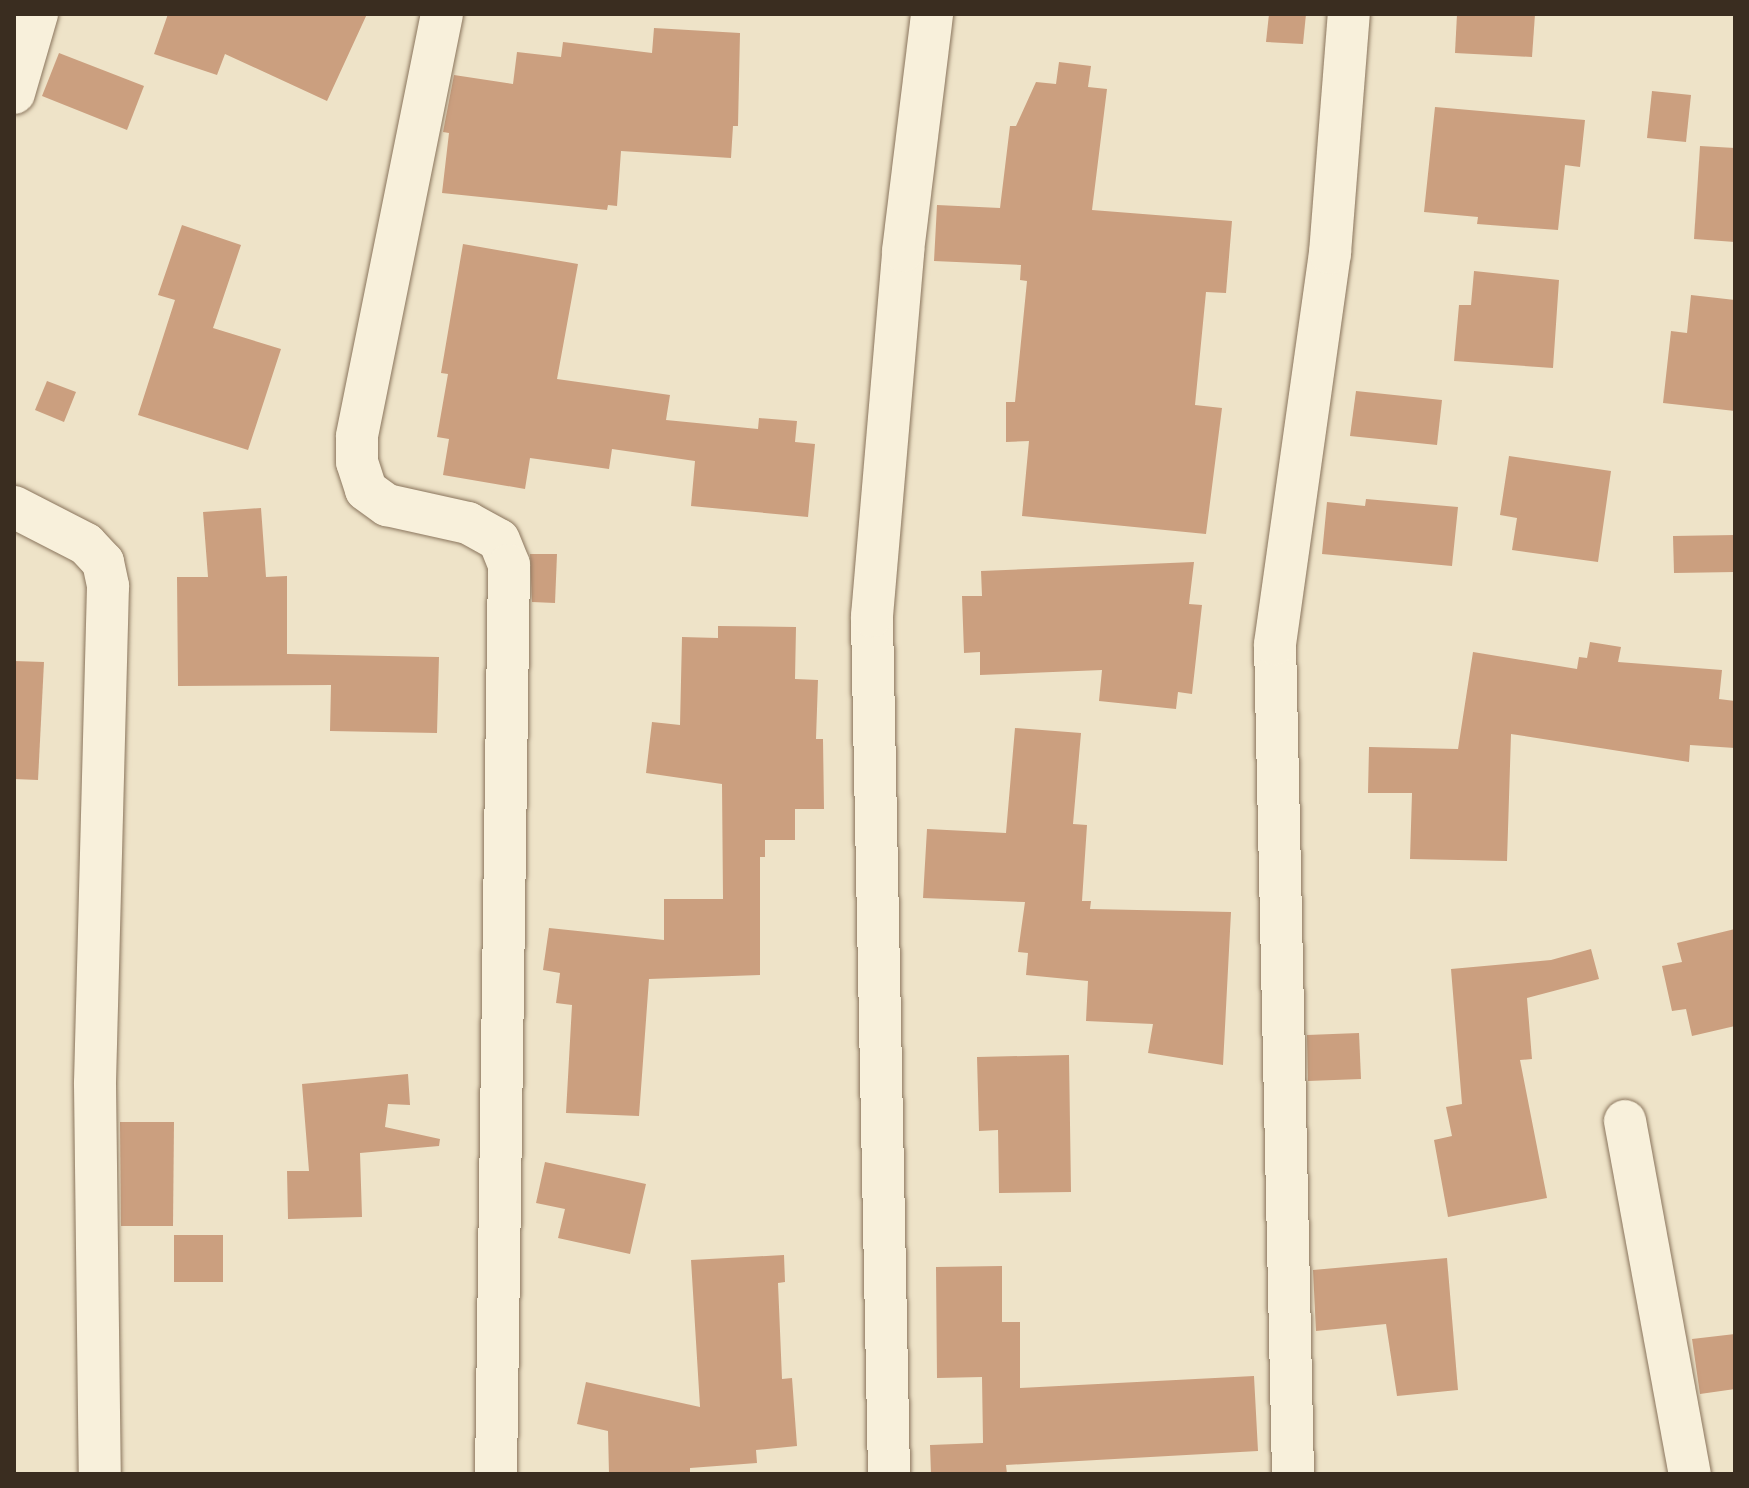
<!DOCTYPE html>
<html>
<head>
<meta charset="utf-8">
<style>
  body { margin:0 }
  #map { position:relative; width:1749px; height:1488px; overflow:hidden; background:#eee3c8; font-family:"PT Serif",serif }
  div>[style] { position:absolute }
  .building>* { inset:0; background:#cb9f7f }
  .roads { filter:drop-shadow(0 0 2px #8a755d) drop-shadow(0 0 2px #8a755d) }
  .street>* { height:42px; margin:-21px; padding:0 21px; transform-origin:21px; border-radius:21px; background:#f8f0db }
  span { translate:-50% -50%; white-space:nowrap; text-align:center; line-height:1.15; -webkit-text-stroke:6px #f5edd7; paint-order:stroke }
  .frame { position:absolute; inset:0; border:16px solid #3a2d20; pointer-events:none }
</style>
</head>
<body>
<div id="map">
  <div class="building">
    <div style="clip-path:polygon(168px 14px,367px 14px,327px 101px,225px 54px,217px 75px,154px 54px)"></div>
    <div style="clip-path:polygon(1269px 14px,1306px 14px,1303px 44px,1266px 42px)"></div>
    <div style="clip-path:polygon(1457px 14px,1535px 14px,1532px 57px,1455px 53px)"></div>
    <div style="clip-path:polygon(654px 28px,740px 33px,738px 126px,733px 126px,731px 158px,621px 151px,617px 206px,608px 205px,607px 210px,442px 193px,449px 133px,443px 132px,454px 75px,513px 84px,517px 52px,561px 57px,563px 42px,652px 53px)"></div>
    <div style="clip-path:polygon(59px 53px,144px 86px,127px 130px,42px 96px)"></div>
    <div style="clip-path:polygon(1059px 62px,1091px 66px,1088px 87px,1107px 89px,1092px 210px,1232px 221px,1226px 293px,1206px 292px,1195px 405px,1222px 408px,1206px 534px,1022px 516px,1029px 441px,1006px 442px,1006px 402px,1015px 402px,1027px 281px,1020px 280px,1021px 265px,934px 261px,937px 205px,1000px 208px,1010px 126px,1016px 126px,1036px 82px,1056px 84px)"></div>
    <div style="clip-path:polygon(1652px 91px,1691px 95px,1686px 142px,1647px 138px)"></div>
    <div style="clip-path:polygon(1435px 107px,1585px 120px,1580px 167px,1565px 165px,1558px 230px,1477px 224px,1478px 217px,1424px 212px)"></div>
    <div style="clip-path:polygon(1700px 146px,1735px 148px,1735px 242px,1694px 239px)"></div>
    <div style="clip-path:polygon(182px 225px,241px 245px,213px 328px,281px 349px,248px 450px,138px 415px,175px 300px,158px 295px)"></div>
    <div style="clip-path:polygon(463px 244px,578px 264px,557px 379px,670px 395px,666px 420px,758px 429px,759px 418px,797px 421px,795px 442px,815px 444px,808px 517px,691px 506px,695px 461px,612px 449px,609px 469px,530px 458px,525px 489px,443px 475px,449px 439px,437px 437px,448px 374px,441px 373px)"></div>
    <div style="clip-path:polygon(1474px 271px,1559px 280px,1553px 368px,1454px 361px,1459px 305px,1471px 305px)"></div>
    <div style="clip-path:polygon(1691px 295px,1735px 300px,1735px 411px,1663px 403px,1671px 331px,1687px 333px)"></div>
    <div style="clip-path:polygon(47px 381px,76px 392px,64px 422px,35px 410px)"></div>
    <div style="clip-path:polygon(1356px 391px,1442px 400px,1437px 445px,1350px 436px)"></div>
    <div style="clip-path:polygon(1509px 456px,1611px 471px,1598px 562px,1512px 550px,1517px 518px,1500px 515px)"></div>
    <div style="clip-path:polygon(1366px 499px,1458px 507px,1452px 566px,1322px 554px,1327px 502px,1365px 506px)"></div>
    <div style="clip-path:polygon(261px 508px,266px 577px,287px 576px,287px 654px,439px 657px,437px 733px,330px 731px,331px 685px,178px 686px,177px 577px,208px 577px,203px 512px)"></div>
    <div style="clip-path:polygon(1735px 535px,1735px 572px,1674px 573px,1673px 536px)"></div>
    <div style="clip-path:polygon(530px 554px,557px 554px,555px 603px,532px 602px)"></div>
    <div style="clip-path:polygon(1194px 562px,1189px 604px,1202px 605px,1192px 694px,1178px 692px,1176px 709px,1099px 701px,1102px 670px,980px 675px,980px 652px,964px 653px,962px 596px,982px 596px,981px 571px)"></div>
    <div style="clip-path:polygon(718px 626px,796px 627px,795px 679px,818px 680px,816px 739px,823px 739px,824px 809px,795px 809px,795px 840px,765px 840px,765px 857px,760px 857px,760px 975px,649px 979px,639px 1116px,566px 1113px,572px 1005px,556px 1003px,560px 973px,543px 970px,549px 928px,664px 940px,664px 899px,723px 899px,722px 784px,646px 773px,652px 722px,680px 725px,682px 637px,718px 638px)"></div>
    <div style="clip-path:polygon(1590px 642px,1621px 647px,1618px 662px,1722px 670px,1719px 699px,1735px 701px,1735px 748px,1690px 745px,1689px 762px,1511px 734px,1507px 861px,1410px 859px,1412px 793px,1368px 793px,1369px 747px,1458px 749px,1473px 652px,1577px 669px,1579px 657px,1587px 658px)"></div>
    <div style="clip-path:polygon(14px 661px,44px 662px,38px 780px,14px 779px)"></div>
    <div style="clip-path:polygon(1015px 728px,1081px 733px,1073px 824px,1087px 825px,1082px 901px,1091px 901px,1090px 909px,1231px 912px,1223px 1065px,1148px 1053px,1153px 1024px,1086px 1021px,1088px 981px,1026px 975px,1028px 953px,1018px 952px,1025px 902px,923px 898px,927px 829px,1006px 833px)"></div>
    <div style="clip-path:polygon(1735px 929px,1735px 1026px,1692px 1036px,1686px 1009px,1672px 1011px,1662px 966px,1682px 962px,1677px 943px)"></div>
    <div style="clip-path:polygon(1591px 949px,1599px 979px,1527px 998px,1532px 1059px,1520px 1060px,1547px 1198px,1448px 1217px,1434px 1140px,1452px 1136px,1446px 1107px,1462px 1104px,1451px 969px,1551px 960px)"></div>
    <div style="clip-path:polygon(1359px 1033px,1361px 1079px,1308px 1081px,1307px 1035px)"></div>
    <div style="clip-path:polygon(1069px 1055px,1071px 1192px,999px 1193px,998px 1130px,979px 1131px,977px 1057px)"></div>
    <div style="clip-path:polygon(408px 1074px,410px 1105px,388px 1104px,385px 1127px,440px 1139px,439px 1146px,360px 1153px,362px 1217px,288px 1219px,287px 1171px,309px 1171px,302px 1084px)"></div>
    <div style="clip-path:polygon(120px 1122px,174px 1122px,173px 1226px,121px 1226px)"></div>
    <div style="clip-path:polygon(545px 1162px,646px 1184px,630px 1254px,558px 1238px,565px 1209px,536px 1203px)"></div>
    <div style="clip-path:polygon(174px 1235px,223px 1235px,223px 1282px,174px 1282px)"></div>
    <div style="clip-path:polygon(784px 1255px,785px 1282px,778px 1283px,782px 1379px,792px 1378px,797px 1446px,756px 1450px,757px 1463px,690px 1468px,690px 1474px,609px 1474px,608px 1431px,577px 1424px,586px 1382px,700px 1407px,691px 1260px)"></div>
    <div style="clip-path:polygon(1447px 1258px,1458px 1390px,1397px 1396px,1386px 1324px,1316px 1331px,1313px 1270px)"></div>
    <div style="clip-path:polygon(1002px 1266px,1002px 1322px,1020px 1322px,1020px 1388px,1254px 1376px,1258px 1451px,1006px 1465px,1007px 1474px,931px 1474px,930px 1445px,983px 1443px,982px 1377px,937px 1378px,936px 1267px)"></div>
    <div style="clip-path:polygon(1735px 1334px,1735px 1389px,1700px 1394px,1692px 1339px)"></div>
  </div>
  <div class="roads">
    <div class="street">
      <div style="left:442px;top:14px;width:431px;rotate:101.4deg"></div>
      <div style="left:357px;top:437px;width:25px;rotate:90deg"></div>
      <div style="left:357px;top:462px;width:29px;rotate:72deg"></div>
      <div style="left:366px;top:490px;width:26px;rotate:36deg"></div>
      <div style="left:387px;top:505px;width:83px;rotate:12.5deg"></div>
      <div style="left:468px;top:523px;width:35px;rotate:29deg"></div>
      <div style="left:499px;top:540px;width:27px;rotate:68deg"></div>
      <div style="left:509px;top:565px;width:909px;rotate:90.82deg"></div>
      <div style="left:14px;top:93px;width:82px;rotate:-73.8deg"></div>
      <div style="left:14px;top:507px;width:81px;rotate:27.2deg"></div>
      <div style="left:86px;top:544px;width:25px;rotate:47deg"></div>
      <div style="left:103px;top:562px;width:25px;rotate:78deg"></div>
      <div style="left:108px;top:586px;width:498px;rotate:91.5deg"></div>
      <div style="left:95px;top:1084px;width:390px;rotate:89.3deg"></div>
      <div style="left:1625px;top:1121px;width:359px;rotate:79.6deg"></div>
      <div style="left:889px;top:1474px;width:858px;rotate:-91.14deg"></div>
      <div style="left:872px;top:616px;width:366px;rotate:-85.1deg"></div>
      <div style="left:903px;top:251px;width:239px;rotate:-83deg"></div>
      <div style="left:1293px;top:1474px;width:830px;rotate:-91.24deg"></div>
      <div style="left:1275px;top:644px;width:395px;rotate:-82deg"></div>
      <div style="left:1330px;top:253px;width:240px;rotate:-85.5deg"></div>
    </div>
  </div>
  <div class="frame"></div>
</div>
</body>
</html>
